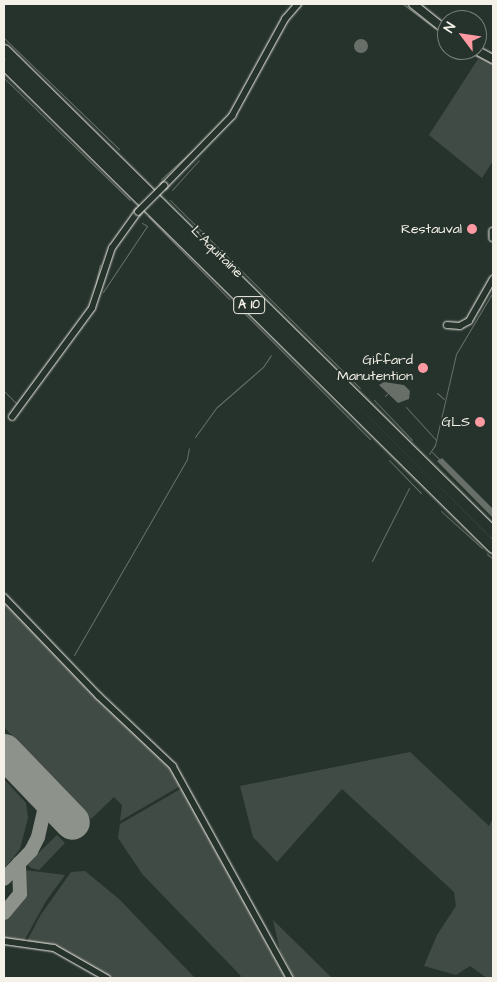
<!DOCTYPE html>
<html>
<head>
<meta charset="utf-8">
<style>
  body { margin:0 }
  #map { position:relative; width:497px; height:982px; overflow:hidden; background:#26332d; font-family:"Architects Daughter",sans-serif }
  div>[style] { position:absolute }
  .green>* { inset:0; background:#414b45 }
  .water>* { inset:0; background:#676f68 }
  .round { border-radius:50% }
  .stream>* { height:1px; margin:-0.5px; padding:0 0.5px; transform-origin:0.5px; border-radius:0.5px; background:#676f68 }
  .taxiway>* { height:14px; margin:-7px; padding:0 7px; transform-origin:7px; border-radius:7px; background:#8d928a }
  .runway>* { height:35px; margin:-17.5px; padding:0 17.5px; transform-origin:17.5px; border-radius:17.5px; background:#8d928a }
  .roads { filter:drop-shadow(0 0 1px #f4f1e8) drop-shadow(0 0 1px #f4f1e8) }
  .minor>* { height:5.5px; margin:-2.75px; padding:0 2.75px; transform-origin:2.75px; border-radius:2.75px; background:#26332d }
  .tertiary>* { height:8px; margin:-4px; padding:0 4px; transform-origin:4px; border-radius:4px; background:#26332d }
  .motorway>* { height:11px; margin:-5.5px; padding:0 5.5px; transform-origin:5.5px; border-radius:5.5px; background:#26332d }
  .bridges { filter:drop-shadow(0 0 1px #f4f1e8) drop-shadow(0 0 1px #f4f1e8) }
  .minor-bridge>* { height:5.5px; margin:-2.75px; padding:0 2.75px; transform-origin:2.75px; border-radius:2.75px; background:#26332d }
  .dots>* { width:14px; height:14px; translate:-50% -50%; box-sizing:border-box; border:2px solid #26332d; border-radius:50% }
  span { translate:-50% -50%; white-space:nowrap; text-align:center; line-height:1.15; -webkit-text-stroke:4px #26332d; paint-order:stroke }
  .shield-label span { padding:1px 4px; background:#26332d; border:1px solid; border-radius:4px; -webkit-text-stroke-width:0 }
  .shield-label { font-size:12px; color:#f4f1e8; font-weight:700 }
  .poi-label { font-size:14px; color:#f4f1e8 }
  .right { translate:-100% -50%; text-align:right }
  .street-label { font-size:14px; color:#f4f1e8 }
  .frame { position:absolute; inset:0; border:5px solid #f4f1e8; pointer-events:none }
  .north { position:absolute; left:437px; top:10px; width:50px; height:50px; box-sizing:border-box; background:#26332d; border:1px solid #787f78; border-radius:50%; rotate:301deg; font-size:14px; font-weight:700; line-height:20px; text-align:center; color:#f4f1e8 }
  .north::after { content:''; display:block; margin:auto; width:18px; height:22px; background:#ff9aa2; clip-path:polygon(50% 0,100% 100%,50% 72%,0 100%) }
</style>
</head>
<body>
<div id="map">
  <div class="green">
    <div style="clip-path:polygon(478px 59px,493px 66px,493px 161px,482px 178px,429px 135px)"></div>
    <div style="clip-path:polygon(4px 599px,105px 706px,166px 763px,182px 785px,120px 821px,122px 805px,114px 797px,91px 819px,4px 727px)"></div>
    <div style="clip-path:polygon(410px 752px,489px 826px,493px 818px,493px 978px,487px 978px,470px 966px,456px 975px,424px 966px,437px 935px,456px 906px,454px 892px,342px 789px,277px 862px,253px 837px,240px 786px)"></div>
    <div style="clip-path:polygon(4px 779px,26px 803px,28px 818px,20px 849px,4px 869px)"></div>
    <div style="clip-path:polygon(184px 787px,265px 941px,286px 978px,239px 978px,241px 976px,143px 875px,118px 838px,120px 824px)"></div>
    <div style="clip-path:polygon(57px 835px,65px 843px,39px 870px,31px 868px,27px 864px)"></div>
    <div style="clip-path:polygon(25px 870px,65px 875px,46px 901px,24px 941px,4px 940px,4px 920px,22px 902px)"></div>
    <div style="clip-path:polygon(85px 871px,119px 899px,195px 978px,106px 978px,50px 947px,27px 941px,40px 916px,71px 872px)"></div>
    <div style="clip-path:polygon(273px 920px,332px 978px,294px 978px,280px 951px)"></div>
  </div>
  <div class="water">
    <div class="round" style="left:354px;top:39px;width:14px;height:14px"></div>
    <div style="clip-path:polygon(384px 382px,404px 385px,410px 391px,409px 399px,398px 403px,379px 385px)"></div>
    <div style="clip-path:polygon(442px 458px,493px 509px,493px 518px,437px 461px)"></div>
  </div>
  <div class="stream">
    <div style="left:403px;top:4px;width:40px;rotate:37deg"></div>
    <div style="left:419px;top:4px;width:28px;rotate:38deg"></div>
    <div style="left:446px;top:25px;width:1px;rotate:45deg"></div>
    <div style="left:441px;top:33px;width:6px;rotate:39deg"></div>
    <div style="left:4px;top:38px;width:160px;rotate:44deg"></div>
    <div style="left:477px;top:46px;width:9px;rotate:32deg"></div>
    <div style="left:465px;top:50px;width:32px;rotate:28deg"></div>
    <div style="left:489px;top:52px;width:5px;rotate:37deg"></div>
    <div style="left:4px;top:78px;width:175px;rotate:44.1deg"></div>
    <div style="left:161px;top:179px;width:57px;rotate:-41.5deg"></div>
    <div style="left:172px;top:190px;width:40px;rotate:-48deg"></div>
    <div style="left:170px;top:200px;width:267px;rotate:44.7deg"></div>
    <div style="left:148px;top:216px;width:116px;rotate:45.7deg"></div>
    <div style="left:103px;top:292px;width:79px;rotate:-56.3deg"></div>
    <div style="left:147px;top:226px;width:6px;rotate:-149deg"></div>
    <div style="left:93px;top:297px;width:33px;rotate:-78deg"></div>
    <div style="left:235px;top:304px;width:191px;rotate:45deg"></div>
    <div style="left:84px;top:315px;width:16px;rotate:-60deg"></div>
    <div style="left:43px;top:370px;width:16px;rotate:-55deg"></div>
    <div style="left:4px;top:391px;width:17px;rotate:45deg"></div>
    <div style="left:437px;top:393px;width:9px;rotate:41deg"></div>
    <div style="left:385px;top:396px;width:3px;rotate:-45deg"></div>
    <div style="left:374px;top:400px;width:55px;rotate:46.5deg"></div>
    <div style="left:18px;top:403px;width:34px;rotate:-54deg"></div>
    <div style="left:406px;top:407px;width:45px;rotate:47.7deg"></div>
    <div style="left:195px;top:437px;width:37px;rotate:-54deg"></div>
    <div style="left:217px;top:407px;width:61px;rotate:-41deg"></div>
    <div style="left:263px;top:367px;width:14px;rotate:-56deg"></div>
    <div style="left:432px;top:452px;width:10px;rotate:45deg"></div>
    <div style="left:429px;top:454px;width:11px;rotate:-56deg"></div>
    <div style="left:435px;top:445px;width:93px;rotate:-77deg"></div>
    <div style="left:456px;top:354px;width:72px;rotate:-59.2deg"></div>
    <div style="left:389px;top:460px;width:46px;rotate:45.9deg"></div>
    <div style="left:441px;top:511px;width:55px;rotate:42.1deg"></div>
    <div style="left:487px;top:554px;width:8px;rotate:40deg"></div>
    <div style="left:372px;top:561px;width:82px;rotate:-63.1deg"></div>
    <div style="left:74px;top:655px;width:226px;rotate:-60deg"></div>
    <div style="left:187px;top:459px;width:11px;rotate:-80deg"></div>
  </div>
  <div class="taxiway">
    <div style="left:4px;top:879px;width:39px;rotate:-46deg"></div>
    <div style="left:31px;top:851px;width:16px;rotate:-63deg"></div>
    <div style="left:38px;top:837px;width:28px;rotate:-77deg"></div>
    <div style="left:44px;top:810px;width:25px;rotate:-104deg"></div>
    <div style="left:4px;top:913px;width:25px;rotate:-50deg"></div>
    <div style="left:20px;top:894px;width:31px;rotate:-92deg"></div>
  </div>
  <div class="runway">
    <div style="left:4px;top:751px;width:98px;rotate:46.2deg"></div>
  </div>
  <div class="roads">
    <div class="minor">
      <div style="left:164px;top:186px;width:98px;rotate:-45.8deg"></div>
      <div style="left:232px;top:116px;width:111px;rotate:-61.3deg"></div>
      <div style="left:285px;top:19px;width:20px;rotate:-49deg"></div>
      <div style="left:493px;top:231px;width:7px;rotate:90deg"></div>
      <div style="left:447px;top:325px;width:13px;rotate:4deg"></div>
      <div style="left:460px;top:326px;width:10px;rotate:-29deg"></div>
      <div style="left:469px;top:321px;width:48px;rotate:-60.3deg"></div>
      <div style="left:12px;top:417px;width:135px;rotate:-53.7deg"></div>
      <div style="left:92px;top:308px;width:63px;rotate:-71.6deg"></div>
      <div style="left:112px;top:248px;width:44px;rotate:-54.2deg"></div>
      <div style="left:4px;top:597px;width:137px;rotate:46.2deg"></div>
      <div style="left:99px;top:696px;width:102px;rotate:43.4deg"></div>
      <div style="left:173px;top:766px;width:242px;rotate:61.1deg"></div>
      <div style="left:4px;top:941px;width:50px;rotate:8deg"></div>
      <div style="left:54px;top:948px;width:61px;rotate:29.5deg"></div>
    </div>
    <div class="tertiary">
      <div style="left:413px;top:4px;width:43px;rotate:38.5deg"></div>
      <div style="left:476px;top:50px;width:19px;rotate:28deg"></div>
    </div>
    <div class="motorway">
      <div style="left:4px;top:50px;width:687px;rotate:44.59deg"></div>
      <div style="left:4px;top:64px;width:687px;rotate:44.65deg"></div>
    </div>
  </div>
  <div class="bridges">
    <div class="minor-bridge">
      <div style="left:138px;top:212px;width:37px;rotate:-45deg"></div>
    </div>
  </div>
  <div class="dots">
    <div style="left:472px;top:229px;background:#ff9aa2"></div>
    <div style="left:423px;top:368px;background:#ff9aa2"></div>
    <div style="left:480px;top:422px;background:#ff9aa2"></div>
  </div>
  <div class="shield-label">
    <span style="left:249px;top:305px">A 10</span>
  </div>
  <div class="poi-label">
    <span class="right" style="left:462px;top:229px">Restauval</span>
    <span class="right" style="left:413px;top:368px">Giffard<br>Manutention</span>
    <span class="right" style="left:470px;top:422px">GLS</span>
  </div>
  <div class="street-label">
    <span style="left:217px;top:252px;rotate:45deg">L'Aquitaine</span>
  </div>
  <div class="frame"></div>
  <div class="north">N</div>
</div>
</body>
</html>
